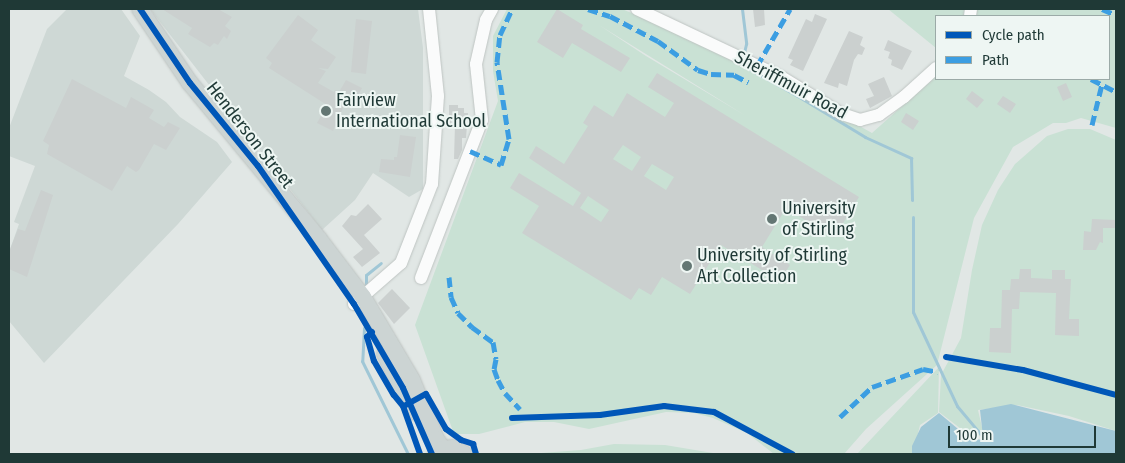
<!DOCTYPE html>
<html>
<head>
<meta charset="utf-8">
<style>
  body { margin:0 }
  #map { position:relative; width:1125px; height:463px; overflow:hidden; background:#e1e7e5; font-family:"Fira Sans Condensed",sans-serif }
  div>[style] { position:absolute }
  .built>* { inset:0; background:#ced8d5 }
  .green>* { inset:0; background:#c9e1d4 }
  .water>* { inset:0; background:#a0c7d6 }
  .stream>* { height:3px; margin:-1.5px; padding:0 1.5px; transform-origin:1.5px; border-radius:1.5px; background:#a0c7d6 }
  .building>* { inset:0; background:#cbd0cf }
  .roads { filter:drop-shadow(0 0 1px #bec4c2) drop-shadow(0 0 1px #bec4c2) }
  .minor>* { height:12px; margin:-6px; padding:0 6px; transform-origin:6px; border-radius:6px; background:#fafbfb }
  .major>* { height:16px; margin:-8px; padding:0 8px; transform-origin:8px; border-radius:8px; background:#ccd4d3 }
  .quiet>* { height:5px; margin-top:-2.5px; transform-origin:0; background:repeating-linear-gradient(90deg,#3c9ee2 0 10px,transparent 0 15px) }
  .cycleway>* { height:6px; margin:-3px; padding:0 3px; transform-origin:3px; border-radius:3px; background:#0057b8 }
  .dots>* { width:14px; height:14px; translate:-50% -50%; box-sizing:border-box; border:2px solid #eef6f3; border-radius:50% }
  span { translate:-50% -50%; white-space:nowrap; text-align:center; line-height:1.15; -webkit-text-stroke:4px #eef6f3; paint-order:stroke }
  .street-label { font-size:18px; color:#1f3936 }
  .poi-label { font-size:18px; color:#1f3936 }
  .left { translate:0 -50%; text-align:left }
  .frame { position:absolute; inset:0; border:10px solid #1f3936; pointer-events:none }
  .legend { position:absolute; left:935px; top:15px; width:175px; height:65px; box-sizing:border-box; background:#eef6f3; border:1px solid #9baaa7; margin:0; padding:6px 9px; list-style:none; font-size:15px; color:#1f3936 }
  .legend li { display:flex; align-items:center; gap:10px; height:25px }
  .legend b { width:25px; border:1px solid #9baaa7 }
  .scale { position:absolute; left:948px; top:426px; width:148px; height:22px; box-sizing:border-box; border:2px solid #1f3936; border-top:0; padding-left:6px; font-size:15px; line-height:18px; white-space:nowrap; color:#1f3936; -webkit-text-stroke:4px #eef6f3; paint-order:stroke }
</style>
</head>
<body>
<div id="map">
  <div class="built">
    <div style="clip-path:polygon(67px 9px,121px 9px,140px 36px,124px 76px,149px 90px,166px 102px,180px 117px,217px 142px,232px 162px,178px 224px,44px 363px,9px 321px,9px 252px,19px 224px,14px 222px,35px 166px,9px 156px,9px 128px,47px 29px)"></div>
    <div style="clip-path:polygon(150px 9px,418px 9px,423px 48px,423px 189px,409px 197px,373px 173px,355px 200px,322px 230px)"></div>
  </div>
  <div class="green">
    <div style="clip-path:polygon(evenodd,507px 9px,622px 9px,735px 57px,872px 133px,936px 76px,936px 79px,1109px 79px,1109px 16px,975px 16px,975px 9px,1116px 9px,1116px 128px,1081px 118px,1066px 123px,1053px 123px,1013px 147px,974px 218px,937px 365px,866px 429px,844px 454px,774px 454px,747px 433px,713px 418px,694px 413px,666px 412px,589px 429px,554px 422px,525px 422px,479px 434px,454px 434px,415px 325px,498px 101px,493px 71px,493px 36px,507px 9px,599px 25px,746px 116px,646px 56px,599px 25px)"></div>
    <div style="clip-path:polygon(888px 9px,968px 9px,966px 16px,936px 16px,936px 48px)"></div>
    <div style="clip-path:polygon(1068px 129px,1090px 129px,1116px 140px,1116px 431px,1069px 416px,1017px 405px,978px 410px,984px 436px,969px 435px,939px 412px,941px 375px,961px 338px,972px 270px,982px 225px,998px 190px,1015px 164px,1047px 136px)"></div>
    <div style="clip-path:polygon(939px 367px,938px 413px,920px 425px,913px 454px,857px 454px)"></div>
    <div style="clip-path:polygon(614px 444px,665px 445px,719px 454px,528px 454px,581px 450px)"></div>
  </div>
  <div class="water">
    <div style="clip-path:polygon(1011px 404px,1116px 431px,1116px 454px,912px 454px,912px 446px,921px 427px,939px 413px,970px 439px,986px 440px,983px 437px,980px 410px)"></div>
  </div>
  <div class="stream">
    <div style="left:742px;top:9px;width:35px;rotate:83deg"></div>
    <div style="left:746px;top:44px;width:9px;rotate:103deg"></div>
    <div style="left:742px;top:65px;width:62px;rotate:29.1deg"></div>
    <div style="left:796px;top:95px;width:81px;rotate:31.3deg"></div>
    <div style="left:865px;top:137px;width:51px;rotate:24.5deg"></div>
    <div style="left:911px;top:158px;width:42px;rotate:88.6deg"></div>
    <div style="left:913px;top:217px;width:95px;rotate:90deg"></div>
    <div style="left:913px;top:312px;width:104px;rotate:64.9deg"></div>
    <div style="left:957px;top:406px;width:40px;rotate:50deg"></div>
    <div style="left:366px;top:284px;width:9px;rotate:-90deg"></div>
    <div style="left:366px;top:275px;width:19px;rotate:-39deg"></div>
    <div style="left:364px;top:328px;width:33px;rotate:93deg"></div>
    <div style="left:362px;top:361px;width:104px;rotate:63.7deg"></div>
  </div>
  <div class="building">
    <div style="clip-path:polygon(162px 9px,218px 9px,232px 17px,225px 26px,231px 31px,227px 39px,224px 36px,218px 45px,214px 43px,210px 47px,188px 34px,192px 28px)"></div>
    <div style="clip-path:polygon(557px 9px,583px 25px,581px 29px,630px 58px,621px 72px,572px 43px,563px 58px,537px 42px)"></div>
    <div style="clip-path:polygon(753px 9px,764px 9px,765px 25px,755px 27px)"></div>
    <div style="clip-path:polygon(815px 14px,827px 19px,803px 71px,790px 65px,793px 60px,788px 58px,806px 19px,812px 22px)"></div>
    <div style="clip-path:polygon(298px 15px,318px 30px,311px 40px,336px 57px,328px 69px,318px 68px,326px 71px,318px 83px,334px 92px,335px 90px,339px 92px,346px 80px,362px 88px,351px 108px,345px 103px,333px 131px,317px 123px,327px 105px,269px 68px,272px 63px,266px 58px)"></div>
    <div style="clip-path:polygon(356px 19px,372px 21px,366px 74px,351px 72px)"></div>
    <div style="clip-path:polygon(849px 31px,863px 37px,860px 45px,865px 48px,862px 55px,858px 54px,854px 60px,847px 86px,839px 83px,838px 88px,824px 83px)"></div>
    <div style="clip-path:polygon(888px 40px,912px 51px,902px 70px,891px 65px,892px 60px,888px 58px,890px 52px,884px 50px)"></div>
    <div style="clip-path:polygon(evenodd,657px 73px,859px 197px,834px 238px,786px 208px,762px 247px,790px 265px,780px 281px,721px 245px,690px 294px,662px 277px,651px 295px,639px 288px,631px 300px,522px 233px,539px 206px,510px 188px,519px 173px,573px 206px,581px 193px,529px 158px,536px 146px,564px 164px,588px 126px,583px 123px,594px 105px,613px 117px,627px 93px,665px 117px,674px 103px,648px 87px,657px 73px,623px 145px,641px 157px,632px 171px,613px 159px,623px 145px,657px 73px,652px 164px,674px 177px,666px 190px,644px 176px,652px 164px,657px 73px,588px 196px,609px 210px,601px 222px,580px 208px,588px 196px)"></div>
    <div style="clip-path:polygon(884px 77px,892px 96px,870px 108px,866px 99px,874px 96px,868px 84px)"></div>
    <div style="clip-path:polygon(72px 79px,126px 108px,131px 97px,154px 110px,149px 118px,164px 127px,168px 122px,180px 128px,166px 150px,154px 144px,139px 170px,136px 172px,127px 166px,112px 191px,47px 154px,49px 145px,43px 141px)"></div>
    <div style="clip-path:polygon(1066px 83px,1072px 97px,1063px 101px,1057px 87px)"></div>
    <div style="clip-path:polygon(972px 91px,984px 100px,977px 108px,966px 99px)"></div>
    <div style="clip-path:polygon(1003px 96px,1016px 104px,1010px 113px,997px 104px)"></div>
    <div style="clip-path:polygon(449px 105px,458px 105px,458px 108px,464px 108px,464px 113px,468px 113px,466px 138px,462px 138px,462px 150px,458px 159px,454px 159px,455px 124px,449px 124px)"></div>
    <div style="clip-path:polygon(906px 113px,919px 121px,913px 130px,901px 122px)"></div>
    <div style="clip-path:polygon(400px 135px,416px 137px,410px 177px,379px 172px,381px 159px,394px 160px,394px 157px,397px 157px)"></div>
    <div style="clip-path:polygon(41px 190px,53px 195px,27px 277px,9px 269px,9px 252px,18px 229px,25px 231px)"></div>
    <div style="clip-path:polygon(368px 204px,382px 219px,364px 235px,380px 253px,362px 267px,353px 257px,363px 249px,342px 226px,351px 215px,356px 216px)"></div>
    <div style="clip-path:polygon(1092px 219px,1116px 220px,1116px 228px,1103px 228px,1103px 243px,1100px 242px,1096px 250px,1083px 250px,1084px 231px,1091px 232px)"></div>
    <div style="clip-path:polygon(1020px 269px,1031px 269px,1031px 278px,1052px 279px,1052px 270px,1065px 270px,1065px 279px,1071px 279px,1069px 319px,1079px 319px,1079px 336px,1055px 335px,1056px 293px,1020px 292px,1019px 309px,1012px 309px,1011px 353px,989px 352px,990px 328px,1001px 328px,1002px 290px,1010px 290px,1011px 279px,1019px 279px)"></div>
    <div style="clip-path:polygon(392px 289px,410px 308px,394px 324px,378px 303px)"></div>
  </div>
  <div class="roads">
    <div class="minor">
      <div style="left:637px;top:9px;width:159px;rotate:25.3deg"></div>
      <div style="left:781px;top:77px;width:71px;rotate:31.2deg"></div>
      <div style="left:842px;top:114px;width:19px;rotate:18deg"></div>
      <div style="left:860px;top:120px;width:20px;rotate:-15deg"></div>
      <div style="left:879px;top:115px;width:31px;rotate:-36deg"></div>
      <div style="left:904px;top:97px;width:43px;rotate:-42.2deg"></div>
      <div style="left:970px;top:16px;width:7px;rotate:-82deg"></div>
      <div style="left:421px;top:278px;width:169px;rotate:-68.9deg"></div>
      <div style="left:482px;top:120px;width:56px;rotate:-96.1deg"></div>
      <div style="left:476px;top:64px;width:45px;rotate:-77.2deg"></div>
      <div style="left:486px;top:20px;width:13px;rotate:-61deg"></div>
      <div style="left:354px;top:304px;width:62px;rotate:-41.1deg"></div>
      <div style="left:401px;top:263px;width:85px;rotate:-68.6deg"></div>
      <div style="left:432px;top:184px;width:88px;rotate:-86.1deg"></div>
      <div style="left:438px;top:96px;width:87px;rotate:-95.9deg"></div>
    </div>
    <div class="major">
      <div style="left:140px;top:9px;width:89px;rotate:56deg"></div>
      <div style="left:190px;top:83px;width:202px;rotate:50.4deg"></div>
      <div style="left:319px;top:239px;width:73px;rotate:52.8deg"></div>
      <div style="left:363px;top:297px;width:96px;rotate:59.4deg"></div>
      <div style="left:412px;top:380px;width:64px;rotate:67.9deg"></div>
      <div style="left:436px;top:439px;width:12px;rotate:55deg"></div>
      <div style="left:385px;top:354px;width:64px;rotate:63.8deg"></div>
      <div style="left:436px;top:454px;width:9px;rotate:-36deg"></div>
      <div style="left:443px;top:449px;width:10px;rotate:-6deg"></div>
      <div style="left:453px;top:448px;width:13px;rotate:29deg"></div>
    </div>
  </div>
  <div class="quiet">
    <div style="left:588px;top:9px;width:23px;rotate:18deg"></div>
    <div style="left:610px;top:16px;width:54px;rotate:27.5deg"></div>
    <div style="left:658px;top:41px;width:49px;rotate:35.9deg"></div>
    <div style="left:698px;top:70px;width:14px;rotate:17deg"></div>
    <div style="left:711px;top:74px;width:23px;rotate:2deg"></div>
    <div style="left:734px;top:75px;width:16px;rotate:27deg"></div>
    <div style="left:1102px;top:9px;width:15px;rotate:23deg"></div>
    <div style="left:757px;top:66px;width:66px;rotate:-59.9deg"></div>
    <div style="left:1091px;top:79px;width:28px;rotate:27deg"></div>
    <div style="left:1092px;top:125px;width:42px;rotate:-76.3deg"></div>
    <div style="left:470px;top:151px;width:34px;rotate:24deg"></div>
    <div style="left:501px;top:165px;width:27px;rotate:-73deg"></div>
    <div style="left:509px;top:139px;width:78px;rotate:-98.9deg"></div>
    <div style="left:497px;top:62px;width:27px;rotate:-84deg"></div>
    <div style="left:500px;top:35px;width:29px;rotate:-65deg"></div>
    <div style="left:449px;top:277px;width:20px;rotate:84deg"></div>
    <div style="left:451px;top:297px;width:17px;rotate:66deg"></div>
    <div style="left:458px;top:313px;width:20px;rotate:45deg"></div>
    <div style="left:472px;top:327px;width:26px;rotate:36deg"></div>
    <div style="left:493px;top:342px;width:17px;rotate:80deg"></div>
    <div style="left:496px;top:359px;width:10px;rotate:101deg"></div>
    <div style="left:494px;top:369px;width:12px;rotate:70deg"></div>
    <div style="left:498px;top:380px;width:15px;rotate:62deg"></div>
    <div style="left:505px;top:393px;width:22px;rotate:47deg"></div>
    <div style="left:840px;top:417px;width:44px;rotate:-43.2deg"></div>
    <div style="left:872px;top:387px;width:54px;rotate:-19.4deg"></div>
    <div style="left:923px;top:369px;width:15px;rotate:11deg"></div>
  </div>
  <div class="cycleway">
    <div style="left:140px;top:9px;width:89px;rotate:56deg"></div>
    <div style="left:190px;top:83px;width:107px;rotate:50.7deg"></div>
    <div style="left:258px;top:166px;width:168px;rotate:55.2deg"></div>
    <div style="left:354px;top:304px;width:97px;rotate:59.7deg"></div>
    <div style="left:403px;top:388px;width:72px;rotate:66.3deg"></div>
    <div style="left:372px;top:332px;width:7px;rotate:135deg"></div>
    <div style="left:367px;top:337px;width:25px;rotate:74deg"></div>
    <div style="left:374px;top:361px;width:39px;rotate:60deg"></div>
    <div style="left:394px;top:395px;width:14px;rotate:51deg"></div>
    <div style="left:403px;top:406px;width:51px;rotate:70.5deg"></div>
    <div style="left:946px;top:357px;width:78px;rotate:9.6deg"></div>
    <div style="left:1023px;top:370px;width:96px;rotate:15deg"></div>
    <div style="left:404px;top:406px;width:25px;rotate:-29deg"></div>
    <div style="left:426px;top:394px;width:40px;rotate:60.3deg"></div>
    <div style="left:446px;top:429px;width:19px;rotate:36deg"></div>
    <div style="left:461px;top:440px;width:13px;rotate:18deg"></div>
    <div style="left:473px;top:444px;width:10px;rotate:73deg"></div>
    <div style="left:512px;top:418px;width:88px;rotate:-2deg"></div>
    <div style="left:600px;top:415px;width:65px;rotate:-8deg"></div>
    <div style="left:664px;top:406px;width:50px;rotate:6.8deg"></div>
    <div style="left:714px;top:412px;width:89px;rotate:28.3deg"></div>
  </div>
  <div class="dots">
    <div style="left:326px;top:111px;background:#637673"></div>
    <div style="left:772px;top:219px;background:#637673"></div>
    <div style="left:687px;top:266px;background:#637673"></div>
  </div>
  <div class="street-label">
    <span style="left:791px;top:85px;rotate:28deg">Sheriffmuir Road</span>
    <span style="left:250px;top:135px;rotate:52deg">Henderson Street</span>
  </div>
  <div class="poi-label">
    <span class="left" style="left:336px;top:111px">Fairview<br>International School</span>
    <span class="left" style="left:782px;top:219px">University<br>of Stirling</span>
    <span class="left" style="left:697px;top:266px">University of Stirling<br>Art Collection</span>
  </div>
  <div class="frame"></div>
  <ul class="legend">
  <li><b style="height:6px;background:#0057b8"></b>Cycle path</li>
  <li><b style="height:6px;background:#3c9ee2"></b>Path</li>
  </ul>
  <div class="scale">100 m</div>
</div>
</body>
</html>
